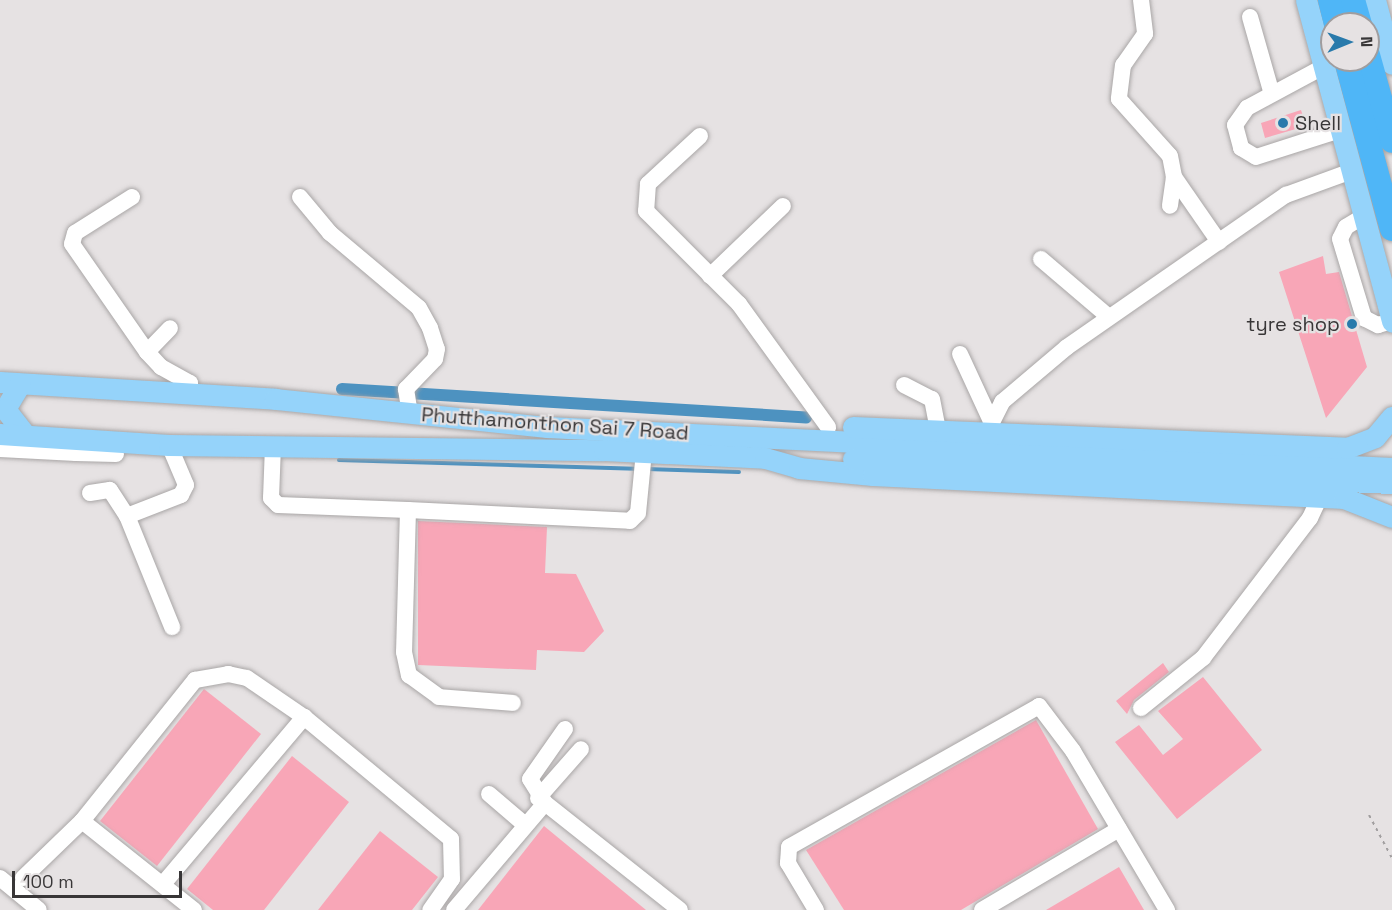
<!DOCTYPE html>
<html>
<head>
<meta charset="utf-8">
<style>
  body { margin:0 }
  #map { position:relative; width:1392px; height:910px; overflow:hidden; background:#e6e2e3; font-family:"Space Grotesk",sans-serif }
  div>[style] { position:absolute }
  .stream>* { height:4px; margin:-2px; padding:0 2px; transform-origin:2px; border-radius:2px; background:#4d92c0 }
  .canal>* { height:12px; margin:-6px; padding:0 6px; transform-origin:6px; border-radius:6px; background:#4d92c0 }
  .building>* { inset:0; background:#f8a6b7 }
  .path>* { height:2px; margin-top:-1px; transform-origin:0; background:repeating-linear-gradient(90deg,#a19e9f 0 3px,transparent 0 7.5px) }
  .roads { filter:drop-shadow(0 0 2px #a9a6a6) drop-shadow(0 0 2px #a9a6a6) }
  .minor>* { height:16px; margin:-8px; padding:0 8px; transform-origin:8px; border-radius:8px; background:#fff }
  .major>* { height:21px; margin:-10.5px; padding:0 10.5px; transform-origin:10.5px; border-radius:10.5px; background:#95d3fa }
  .highway>* { height:24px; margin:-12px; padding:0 12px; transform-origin:12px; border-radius:12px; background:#4fb6f7 }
  .dots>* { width:16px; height:16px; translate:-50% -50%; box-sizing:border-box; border:3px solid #e6e2e3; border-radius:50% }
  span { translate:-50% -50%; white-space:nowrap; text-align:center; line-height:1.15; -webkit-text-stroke:4.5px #e6e2e3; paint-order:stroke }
  .poi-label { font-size:20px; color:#383637 }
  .left { translate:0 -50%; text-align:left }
  .right { translate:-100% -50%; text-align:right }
  .street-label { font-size:20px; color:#383637 }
  .north { position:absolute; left:1320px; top:12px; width:60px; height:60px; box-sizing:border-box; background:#e6e2e3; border:2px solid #a09d9e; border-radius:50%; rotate:89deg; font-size:16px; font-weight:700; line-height:24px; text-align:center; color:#383637 }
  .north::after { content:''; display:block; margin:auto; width:21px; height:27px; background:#297aab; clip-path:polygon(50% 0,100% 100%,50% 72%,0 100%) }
  .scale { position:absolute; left:12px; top:871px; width:170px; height:27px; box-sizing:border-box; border:3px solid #383637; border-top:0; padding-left:8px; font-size:18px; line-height:21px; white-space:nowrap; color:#383637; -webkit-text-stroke:4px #e6e2e3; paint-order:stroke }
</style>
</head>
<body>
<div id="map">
  <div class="stream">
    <div style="left:339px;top:460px;width:297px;rotate:1.7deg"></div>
    <div style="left:647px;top:469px;width:92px;rotate:1.9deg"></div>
  </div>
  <div class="canal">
    <div style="left:342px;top:389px;width:465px;rotate:3.5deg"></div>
  </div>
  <div class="building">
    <div style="clip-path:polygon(1301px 110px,1306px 126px,1265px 138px,1261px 123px)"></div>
    <div style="clip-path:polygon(1323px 256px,1326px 274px,1339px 272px,1367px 367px,1326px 418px,1279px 272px)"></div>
    <div style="clip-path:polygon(418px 521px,547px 527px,545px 573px,576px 574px,604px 631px,584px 652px,537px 650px,536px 670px,418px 665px)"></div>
    <div style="clip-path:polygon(1163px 663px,1169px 672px,1134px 700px,1127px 714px,1116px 701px)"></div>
    <div style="clip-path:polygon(1203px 677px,1262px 750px,1177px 819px,1115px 742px,1139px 725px,1163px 755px,1183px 739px,1158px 711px)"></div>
    <div style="clip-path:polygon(204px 689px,261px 734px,157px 866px,100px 821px)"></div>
    <div style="clip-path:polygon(1036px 720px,1098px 829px,961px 910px,844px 910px,806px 850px)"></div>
    <div style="clip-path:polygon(292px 756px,349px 802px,264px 910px,213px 910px,187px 889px)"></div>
    <div style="clip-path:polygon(544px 826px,646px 910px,478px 910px)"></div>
    <div style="clip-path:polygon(380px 831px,438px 877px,412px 910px,318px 910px)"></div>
    <div style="clip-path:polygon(1119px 867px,1144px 910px,1046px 910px)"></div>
  </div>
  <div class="path">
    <div style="left:1369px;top:815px;width:49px;rotate:61.9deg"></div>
  </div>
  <div class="roads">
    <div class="minor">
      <div style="left:1141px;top:0;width:34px;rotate:83deg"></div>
      <div style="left:1145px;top:34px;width:38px;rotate:125deg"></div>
      <div style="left:1123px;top:65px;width:34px;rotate:97deg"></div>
      <div style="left:1119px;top:99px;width:76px;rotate:48.2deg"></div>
      <div style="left:1170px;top:156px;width:21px;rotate:79deg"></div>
      <div style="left:1174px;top:177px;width:29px;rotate:98deg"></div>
      <div style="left:1250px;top:17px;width:80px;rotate:74.1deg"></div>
      <div style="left:1323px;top:67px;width:86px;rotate:151.7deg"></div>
      <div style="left:1247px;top:108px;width:21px;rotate:125deg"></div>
      <div style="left:1235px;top:125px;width:24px;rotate:75deg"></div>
      <div style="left:1241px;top:148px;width:17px;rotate:31deg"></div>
      <div style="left:1256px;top:157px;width:88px;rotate:-17.8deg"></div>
      <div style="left:700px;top:136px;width:71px;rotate:137.3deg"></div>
      <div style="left:648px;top:184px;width:27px;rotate:94deg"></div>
      <div style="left:646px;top:211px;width:132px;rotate:45deg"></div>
      <div style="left:739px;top:304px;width:152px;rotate:54.1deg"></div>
      <div style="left:1174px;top:177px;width:79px;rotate:55.3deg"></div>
      <div style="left:132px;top:197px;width:67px;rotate:147.7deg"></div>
      <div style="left:75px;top:233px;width:11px;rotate:105deg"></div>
      <div style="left:72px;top:244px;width:131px;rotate:55.2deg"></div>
      <div style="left:147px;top:352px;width:21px;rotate:47deg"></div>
      <div style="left:161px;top:367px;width:33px;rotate:29deg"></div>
      <div style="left:190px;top:383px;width:12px;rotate:90deg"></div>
      <div style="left:300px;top:197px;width:47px;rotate:50.2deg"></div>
      <div style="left:330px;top:233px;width:116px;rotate:40.1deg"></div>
      <div style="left:419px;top:308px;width:23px;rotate:61deg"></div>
      <div style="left:430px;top:328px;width:22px;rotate:72deg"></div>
      <div style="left:437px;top:349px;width:10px;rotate:101deg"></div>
      <div style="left:435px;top:359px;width:42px;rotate:134deg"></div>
      <div style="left:406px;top:389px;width:25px;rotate:81deg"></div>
      <div style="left:1364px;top:216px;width:21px;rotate:149deg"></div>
      <div style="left:1346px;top:227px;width:13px;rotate:117deg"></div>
      <div style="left:1340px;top:239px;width:83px;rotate:73.1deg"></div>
      <div style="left:1364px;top:318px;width:16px;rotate:27deg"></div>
      <div style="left:1378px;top:325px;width:15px;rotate:-16deg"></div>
      <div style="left:1041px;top:259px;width:89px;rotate:40.5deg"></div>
      <div style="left:710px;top:276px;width:101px;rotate:-43.8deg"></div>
      <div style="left:147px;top:352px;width:33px;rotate:-46deg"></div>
      <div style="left:960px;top:354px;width:72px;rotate:65.2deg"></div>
      <div style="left:904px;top:385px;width:31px;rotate:27deg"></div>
      <div style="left:932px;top:399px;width:31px;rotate:79deg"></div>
      <div style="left:987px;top:432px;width:34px;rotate:-63deg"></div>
      <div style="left:1002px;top:402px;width:85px;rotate:-40.2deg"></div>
      <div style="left:1067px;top:347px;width:267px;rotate:-34.8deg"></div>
      <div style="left:1286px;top:195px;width:70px;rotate:-20deg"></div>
      <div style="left:73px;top:443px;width:10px;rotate:73deg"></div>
      <div style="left:76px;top:453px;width:40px;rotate:1.4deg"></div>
      <div style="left:273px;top:446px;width:52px;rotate:92.2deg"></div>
      <div style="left:271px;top:498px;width:10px;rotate:45deg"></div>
      <div style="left:278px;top:505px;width:130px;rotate:2.2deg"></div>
      <div style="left:408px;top:510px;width:142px;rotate:91.6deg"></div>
      <div style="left:404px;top:652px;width:24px;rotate:78deg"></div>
      <div style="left:409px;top:675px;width:37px;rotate:36deg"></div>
      <div style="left:439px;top:697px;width:74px;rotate:4.6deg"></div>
      <div style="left:0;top:449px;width:76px;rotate:3deg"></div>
      <div style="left:90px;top:493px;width:20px;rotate:-9deg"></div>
      <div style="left:110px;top:490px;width:31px;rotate:57deg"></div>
      <div style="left:127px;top:516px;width:58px;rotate:-21.3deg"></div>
      <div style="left:181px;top:495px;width:11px;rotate:-63deg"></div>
      <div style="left:186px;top:485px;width:43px;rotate:-113deg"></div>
      <div style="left:408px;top:510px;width:222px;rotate:2.8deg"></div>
      <div style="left:630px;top:521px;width:11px;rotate:-45deg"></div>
      <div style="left:638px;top:513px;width:61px;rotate:-84.4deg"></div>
      <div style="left:127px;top:516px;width:120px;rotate:67.9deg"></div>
      <div style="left:1141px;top:708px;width:80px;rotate:-38.9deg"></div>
      <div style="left:1203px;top:658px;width:176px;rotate:-52.6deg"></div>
      <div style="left:1310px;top:518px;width:23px;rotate:-65deg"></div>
      <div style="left:489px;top:794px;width:46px;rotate:40.6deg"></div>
      <div style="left:538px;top:798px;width:65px;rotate:-48.7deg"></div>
      <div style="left:545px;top:803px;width:28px;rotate:-122deg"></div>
      <div style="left:530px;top:779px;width:61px;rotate:-55deg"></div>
      <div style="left:82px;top:821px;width:143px;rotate:38.5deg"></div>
      <div style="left:0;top:878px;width:50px;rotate:39.4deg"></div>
      <div style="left:23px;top:878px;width:82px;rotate:-44deg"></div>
      <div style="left:82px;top:821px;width:181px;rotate:-51.3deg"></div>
      <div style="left:195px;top:680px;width:34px;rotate:-10deg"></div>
      <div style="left:228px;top:674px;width:19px;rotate:12deg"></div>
      <div style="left:247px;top:678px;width:69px;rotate:34.4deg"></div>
      <div style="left:304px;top:717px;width:191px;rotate:39.7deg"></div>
      <div style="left:451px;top:839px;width:40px;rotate:88.6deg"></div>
      <div style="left:452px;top:879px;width:38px;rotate:125deg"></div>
      <div style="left:163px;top:884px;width:219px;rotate:-49.8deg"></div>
      <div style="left:454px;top:910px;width:140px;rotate:-49.6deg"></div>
      <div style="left:545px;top:803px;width:172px;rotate:38.4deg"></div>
      <div style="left:816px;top:910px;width:55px;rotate:-120.8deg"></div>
      <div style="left:788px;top:863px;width:16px;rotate:-86deg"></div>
      <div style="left:789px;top:847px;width:287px;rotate:-29.4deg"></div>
      <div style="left:1039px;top:706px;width:56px;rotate:52.9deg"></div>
      <div style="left:1073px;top:751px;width:185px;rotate:59.4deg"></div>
      <div style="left:982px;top:910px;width:159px;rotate:-30.6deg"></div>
    </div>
    <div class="major">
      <div style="left:1306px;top:0;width:333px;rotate:75deg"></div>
      <div style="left:1375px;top:0;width:66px;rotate:75.1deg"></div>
      <div style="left:0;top:382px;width:276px;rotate:3.5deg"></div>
      <div style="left:275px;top:399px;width:273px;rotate:5.9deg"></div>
      <div style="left:547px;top:427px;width:846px;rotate:2.78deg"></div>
      <div style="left:20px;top:384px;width:29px;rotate:121deg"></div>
      <div style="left:5px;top:409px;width:33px;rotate:52deg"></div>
      <div style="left:853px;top:427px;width:494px;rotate:2.4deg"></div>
      <div style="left:1347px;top:448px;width:30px;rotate:-21deg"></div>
      <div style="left:1375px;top:437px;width:26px;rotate:-50deg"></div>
      <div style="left:0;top:434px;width:169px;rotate:3.7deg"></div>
      <div style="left:169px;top:445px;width:435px;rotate:0.7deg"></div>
      <div style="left:604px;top:450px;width:161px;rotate:2.8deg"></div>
      <div style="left:765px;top:458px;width:35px;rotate:16deg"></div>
      <div style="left:799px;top:468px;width:74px;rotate:5.4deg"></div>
      <div style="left:873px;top:475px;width:472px;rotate:2.8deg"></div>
      <div style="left:1344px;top:498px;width:52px;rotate:21.6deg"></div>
      <div style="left:853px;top:459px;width:540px;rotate:2.55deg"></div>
    </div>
    <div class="highway">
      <div style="left:1330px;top:0;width:25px;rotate:76deg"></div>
      <div style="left:1353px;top:0;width:25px;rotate:74deg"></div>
      <div style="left:1368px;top:55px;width:89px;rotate:74.4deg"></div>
      <div style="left:1346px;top:60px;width:175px;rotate:74.8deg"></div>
    </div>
  </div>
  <div class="dots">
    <div style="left:1283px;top:123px;background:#297aab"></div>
    <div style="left:1352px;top:324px;background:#297aab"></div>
  </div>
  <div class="poi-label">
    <span class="left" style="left:1295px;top:123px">Shell</span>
    <span class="right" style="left:1340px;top:324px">tyre shop</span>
  </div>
  <div class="street-label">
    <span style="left:555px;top:424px;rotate:4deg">Phutthamonthon Sai 7 Road</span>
  </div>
  <div class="north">N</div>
  <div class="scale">100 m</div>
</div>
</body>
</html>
